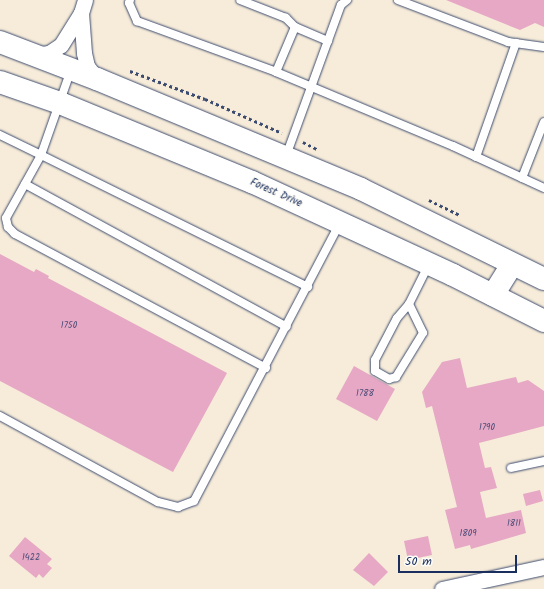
<!DOCTYPE html>
<html>
<head>
<meta charset="utf-8">
<style>
  body { margin:0 }
  #map { position:relative; width:544px; height:589px; overflow:hidden; background:#f7ecd9; font-family:Kalam,sans-serif }
  div>[style] { position:absolute }
  .building>* { inset:0; background:#e6a8c5 }
  .path>* { height:2.5px; margin-top:-1.25px; transform-origin:0; background:repeating-linear-gradient(90deg,#3c4b70 0 3px,transparent 0 6px) }
  .roads { filter:drop-shadow(0 0 1px #3c4b70) drop-shadow(0 0 1px #3c4b70) }
  .lane>* { height:8px; margin:-4px; padding:0 4px; transform-origin:4px; border-radius:4px; background:#fff }
  .street>* { height:15px; margin:-7.5px; padding:0 7.5px; transform-origin:7.5px; border-radius:7.5px; background:#fff }
  .primary>* { height:22px; margin:-11px; padding:0 11px; transform-origin:11px; border-radius:11px; background:#fff }
  span { translate:-50% -50%; white-space:nowrap; text-align:center; line-height:1.15; -webkit-text-stroke:3.5px #fdfcf7; paint-order:stroke }
  .number-label { font-size:9px; color:#4e4d78 }
  .number-label span { -webkit-text-stroke-width:0 }
  .street-label { font-size:11px; color:#1b2f5e }
  .scale { position:absolute; left:398px; top:555px; width:119px; height:18px; box-sizing:border-box; border:2px solid #1b2f5e; border-top:0; padding-left:5px; font-size:12px; line-height:14px; white-space:nowrap; color:#1b2f5e; -webkit-text-stroke:3px #fdfcf7; paint-order:stroke }
</style>
</head>
<body>
<div id="map">
  <div class="building">
    <div style="clip-path:polygon(446px 0,544px 0,544px 27px,535px 23px,520px 30px)"></div>
    <div style="clip-path:polygon(0 254px,34px 272px,36px 269px,49px 276px,48px 278px,227px 373px,173px 472px,0 381px)"></div>
    <div style="clip-path:polygon(460px 358px,467px 388px,516px 377px,518px 383px,528px 380px,544px 391px,544px 426px,479px 443px,485px 468px,491px 467px,497px 488px,480px 492px,486px 518px,521px 510px,526px 533px,471px 549px,470px 545px,455px 549px,445px 510px,457px 507px,432px 406px,426px 408px,422px 392px,442px 362px)"></div>
    <div style="clip-path:polygon(354px 366px,395px 389px,377px 421px,336px 399px)"></div>
    <div style="clip-path:polygon(540px 490px,543px 501px,526px 506px,523px 494px)"></div>
    <div style="clip-path:polygon(428px 536px,432px 555px,408px 560px,404px 541px)"></div>
    <div style="clip-path:polygon(25px 537px,52px 559px,47px 564px,52px 568px,43px 578px,39px 574px,36px 578px,9px 556px)"></div>
    <div style="clip-path:polygon(369px 553px,388px 572px,374px 586px,353px 570px)"></div>
  </div>
  <div class="path">
    <div style="left:130px;top:71px;width:80px;rotate:20.5deg"></div>
    <div style="left:205px;top:99px;width:84px;rotate:23.8deg"></div>
    <div style="left:303px;top:142px;width:16px;rotate:27deg"></div>
    <div style="left:429px;top:200px;width:34px;rotate:26deg"></div>
  </div>
  <div class="roads">
    <div class="lane">
      <div style="left:130px;top:0;width:3px;rotate:108deg"></div>
      <div style="left:129px;top:3px;width:20px;rotate:66deg"></div>
      <div style="left:137px;top:21px;width:148px;rotate:20.1deg"></div>
      <div style="left:276px;top:72px;width:49px;rotate:-67.1deg"></div>
      <div style="left:295px;top:27px;width:13px;rotate:-135deg"></div>
      <div style="left:286px;top:18px;width:49px;rotate:-158.6deg"></div>
      <div style="left:398px;top:0;width:118px;rotate:20.9deg"></div>
      <div style="left:508px;top:42px;width:36px;rotate:8deg"></div>
      <div style="left:295px;top:27px;width:36px;rotate:23deg"></div>
      <div style="left:276px;top:72px;width:192px;rotate:22.7deg"></div>
      <div style="left:453px;top:146px;width:100px;rotate:24.8deg"></div>
      <div style="left:0;top:135px;width:46px;rotate:26deg"></div>
      <div style="left:41px;top:155px;width:90px;rotate:-70.6deg"></div>
      <div style="left:286px;top:156px;width:161px;rotate:-70deg"></div>
      <div style="left:341px;top:5px;width:8px;rotate:-40deg"></div>
      <div style="left:476px;top:157px;width:121px;rotate:-70.7deg"></div>
      <div style="left:522px;top:178px;width:60px;rotate:-68.6deg"></div>
      <div style="left:25px;top:184px;width:298px;rotate:28.6deg"></div>
      <div style="left:409px;top:304px;width:32px;rotate:64deg"></div>
      <div style="left:423px;top:333px;width:52px;rotate:121.5deg"></div>
      <div style="left:396px;top:377px;width:7px;rotate:164deg"></div>
      <div style="left:389px;top:379px;width:16px;rotate:-150deg"></div>
      <div style="left:375px;top:371px;width:11px;rotate:-90deg"></div>
      <div style="left:375px;top:360px;width:47px;rotate:-62.4deg"></div>
      <div style="left:397px;top:318px;width:18px;rotate:-49deg"></div>
      <div style="left:409px;top:304px;width:45px;rotate:-63.4deg"></div>
      <div style="left:266px;top:368px;width:285px;rotate:-151.9deg"></div>
      <div style="left:15px;top:234px;width:10px;rotate:-135deg"></div>
      <div style="left:8px;top:227px;width:9px;rotate:-103deg"></div>
      <div style="left:6px;top:218px;width:72px;rotate:-60.9deg"></div>
      <div style="left:41px;top:155px;width:298px;rotate:26.3deg"></div>
      <div style="left:0;top:416px;width:180px;rotate:28.6deg"></div>
      <div style="left:158px;top:502px;width:21px;rotate:14deg"></div>
      <div style="left:178px;top:507px;width:17px;rotate:-21deg"></div>
      <div style="left:194px;top:501px;width:314px;rotate:-62.3deg"></div>
      <div style="left:511px;top:468px;width:34px;rotate:-12deg"></div>
    </div>
    <div class="street">
      <div style="left:81px;top:13px;width:40px;rotate:85.7deg"></div>
      <div style="left:84px;top:53px;width:13px;rotate:77deg"></div>
      <div style="left:87px;top:66px;width:16px;rotate:52deg"></div>
      <div style="left:36px;top:55px;width:13px;rotate:-9deg"></div>
      <div style="left:49px;top:53px;width:14px;rotate:-34deg"></div>
      <div style="left:61px;top:45px;width:38px;rotate:-58deg"></div>
      <div style="left:81px;top:13px;width:14px;rotate:-73deg"></div>
      <div style="left:442px;top:589px;width:104px;rotate:-12.2deg"></div>
    </div>
    <div class="primary">
      <div style="left:0;top:42px;width:104px;rotate:20.9deg"></div>
      <div style="left:97px;top:79px;width:286px;rotate:22.6deg"></div>
      <div style="left:361px;top:189px;width:204px;rotate:26.2deg"></div>
      <div style="left:0;top:82px;width:64px;rotate:19.3deg"></div>
      <div style="left:60px;top:103px;width:208px;rotate:22.4deg"></div>
      <div style="left:252px;top:182px;width:221px;rotate:24.8deg"></div>
      <div style="left:453px;top:275px;width:102px;rotate:26.8deg"></div>
      <div style="left:493px;top:295px;width:36px;rotate:-58deg"></div>
    </div>
  </div>
  <div class="number-label">
    <span style="left:69px;top:326px">1750</span>
    <span style="left:365px;top:394px">1788</span>
    <span style="left:487px;top:428px">1790</span>
    <span style="left:514px;top:524px">1811</span>
    <span style="left:468px;top:534px">1809</span>
    <span style="left:31px;top:558px">1422</span>
  </div>
  <div class="street-label">
    <span style="left:276px;top:193px;rotate:24deg">Forest Drive</span>
  </div>
  <div class="scale">50 m</div>
</div>
</body>
</html>
